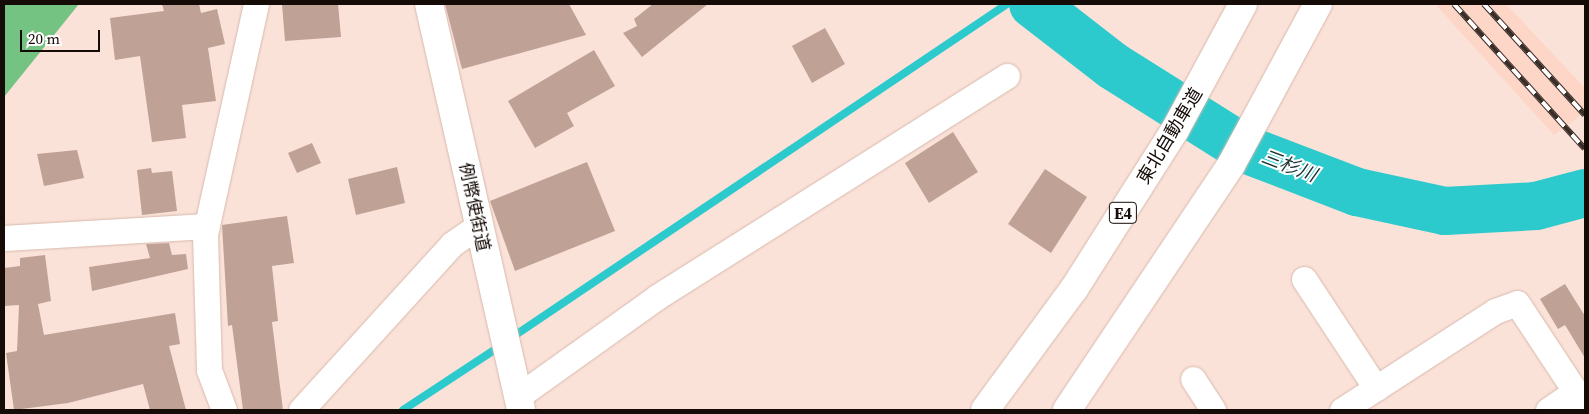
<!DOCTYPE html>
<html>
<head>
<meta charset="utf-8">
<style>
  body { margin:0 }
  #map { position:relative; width:1589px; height:414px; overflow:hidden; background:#fbe2d8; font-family:"Source Serif 4","Noto Sans JP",serif }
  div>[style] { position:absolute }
  .built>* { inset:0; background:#fdd6c7 }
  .forest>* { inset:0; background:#74c382 }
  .stream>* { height:8px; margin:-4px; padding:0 4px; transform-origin:4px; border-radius:4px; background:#2dcacd }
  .river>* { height:48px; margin:-24px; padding:0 24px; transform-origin:24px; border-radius:24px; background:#2dcacd }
  .building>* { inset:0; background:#bfa196 }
  .roads { filter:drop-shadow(0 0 1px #d7b9ad) drop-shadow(0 0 1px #d7b9ad) }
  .minor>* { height:25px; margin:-12.5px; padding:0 12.5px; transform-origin:12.5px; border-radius:12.5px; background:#fff }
  .tertiary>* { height:28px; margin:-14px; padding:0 14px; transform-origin:14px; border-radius:14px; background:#fff }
  .motorway>* { height:28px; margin:-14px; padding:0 14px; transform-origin:14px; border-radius:14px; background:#fff }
  .rail>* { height:5.5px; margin-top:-2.75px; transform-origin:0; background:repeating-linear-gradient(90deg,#fff 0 11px,#392d28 0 22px); box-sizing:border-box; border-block:1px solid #392d28 }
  span { translate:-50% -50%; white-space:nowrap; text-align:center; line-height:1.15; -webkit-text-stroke:4px #fff; paint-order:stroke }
  .shield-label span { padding:1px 4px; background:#fff; border:1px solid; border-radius:4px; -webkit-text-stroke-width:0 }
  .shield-label { font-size:16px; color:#150b07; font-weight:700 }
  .street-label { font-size:18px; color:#150b07 }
  .water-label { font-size:19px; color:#1a3232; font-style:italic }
  .frame { position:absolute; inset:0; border:5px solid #150b07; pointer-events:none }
  .scale { position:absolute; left:20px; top:30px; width:80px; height:22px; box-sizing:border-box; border:2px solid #150b07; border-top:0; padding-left:6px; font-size:15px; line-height:18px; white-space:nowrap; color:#150b07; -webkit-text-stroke:4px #fff; paint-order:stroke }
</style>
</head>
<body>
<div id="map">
  <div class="built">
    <div style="clip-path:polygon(1435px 4px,1506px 4px,1585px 88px,1585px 112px,1554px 135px)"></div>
  </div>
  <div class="forest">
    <div style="clip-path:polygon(4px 4px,79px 4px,4px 97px)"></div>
  </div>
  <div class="stream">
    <div style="left:511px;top:338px;width:598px;rotate:-33.96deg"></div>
    <div style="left:403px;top:410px;width:118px;rotate:-33.3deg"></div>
  </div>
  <div class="river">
    <div style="left:1033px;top:4px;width:101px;rotate:37.8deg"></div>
    <div style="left:1113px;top:66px;width:156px;rotate:32.2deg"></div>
    <div style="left:1245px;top:149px;width:120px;rotate:21deg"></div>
    <div style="left:1357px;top:192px;width:90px;rotate:12.2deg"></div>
    <div style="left:1445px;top:211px;width:91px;rotate:-3.1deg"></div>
    <div style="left:1536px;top:206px;width:51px;rotate:-14.9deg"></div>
  </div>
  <div class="building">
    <div style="clip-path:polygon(162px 4px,199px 4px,201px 13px,217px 9px,225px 44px,208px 48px,216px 101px,182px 105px,186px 138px,152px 142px,140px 56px,115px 60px,110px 18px,164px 11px)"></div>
    <div style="clip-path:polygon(282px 4px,338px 4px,341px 37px,285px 41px)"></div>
    <div style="clip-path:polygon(445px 4px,569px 4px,586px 35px,462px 69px)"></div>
    <div style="clip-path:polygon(653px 4px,708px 4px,642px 57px,623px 33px,637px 26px,634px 19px)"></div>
    <div style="clip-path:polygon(825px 28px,845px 64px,812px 83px,792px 46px)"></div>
    <div style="clip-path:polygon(594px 50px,615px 86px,567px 113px,574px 126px,535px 148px,508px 101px)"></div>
    <div style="clip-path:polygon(953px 132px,978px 172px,929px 203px,905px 163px)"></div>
    <div style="clip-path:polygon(312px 143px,321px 163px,297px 173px,288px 153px)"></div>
    <div style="clip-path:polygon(77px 150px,84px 178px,44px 186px,37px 154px)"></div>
    <div style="clip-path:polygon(587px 162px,615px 231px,515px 271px,490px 201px)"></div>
    <div style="clip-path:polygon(397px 167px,405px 203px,356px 215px,348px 179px)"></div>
    <div style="clip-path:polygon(151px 168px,152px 173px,172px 171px,177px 211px,142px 215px,137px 170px)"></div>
    <div style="clip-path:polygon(1045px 169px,1087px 197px,1051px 253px,1008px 224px)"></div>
    <div style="clip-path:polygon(287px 216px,294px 263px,272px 266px,278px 321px,272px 322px,283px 410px,243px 410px,232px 325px,228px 326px,222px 225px)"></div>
    <div style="clip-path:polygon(169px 243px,172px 255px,186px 254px,188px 269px,92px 291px,89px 267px,150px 258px,146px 244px)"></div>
    <div style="clip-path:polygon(45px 255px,51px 301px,38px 304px,44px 335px,175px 313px,180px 344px,169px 346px,186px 410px,150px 410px,143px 384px,68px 403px,14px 410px,6px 353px,17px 351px,19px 305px,4px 306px,4px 268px,20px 266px,20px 258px)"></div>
    <div style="clip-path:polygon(1565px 284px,1585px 316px,1585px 358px,1565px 325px,1558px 329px,1540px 299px)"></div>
  </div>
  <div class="roads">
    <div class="minor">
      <div style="left:4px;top:238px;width:203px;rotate:-3.4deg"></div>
      <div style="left:1304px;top:279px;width:131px;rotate:56.6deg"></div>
      <div style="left:1193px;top:379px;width:37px;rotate:57deg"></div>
      <div style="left:517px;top:397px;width:172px;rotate:-35.5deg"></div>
      <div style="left:657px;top:297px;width:414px;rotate:-32.3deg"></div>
      <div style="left:224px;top:410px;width:43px;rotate:-110.6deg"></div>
      <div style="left:209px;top:370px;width:136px;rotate:-91.7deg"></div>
      <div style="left:205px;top:234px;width:236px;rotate:-77.5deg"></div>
      <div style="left:301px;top:410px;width:224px;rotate:-47.7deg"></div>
      <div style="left:452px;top:244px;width:32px;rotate:-35deg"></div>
      <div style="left:1342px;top:410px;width:182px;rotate:-32.9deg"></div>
      <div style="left:1495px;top:311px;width:23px;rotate:-20deg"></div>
      <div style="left:1517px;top:303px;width:123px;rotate:56.6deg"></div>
      <div style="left:1548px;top:410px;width:34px;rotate:-34deg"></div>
    </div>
    <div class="tertiary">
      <div style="left:429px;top:4px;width:416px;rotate:77.2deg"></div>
    </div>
    <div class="motorway">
      <div style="left:985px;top:410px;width:150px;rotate:-53.7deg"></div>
      <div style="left:1074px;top:289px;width:188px;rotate:-57.6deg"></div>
      <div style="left:1175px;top:130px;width:143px;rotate:-61.6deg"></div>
      <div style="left:1067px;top:410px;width:295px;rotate:-56.2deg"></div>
      <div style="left:1231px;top:165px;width:183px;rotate:-61.6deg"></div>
    </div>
  </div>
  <div class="rail">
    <div style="left:1454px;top:4px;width:195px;rotate:47.9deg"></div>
    <div style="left:1484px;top:4px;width:150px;rotate:47.7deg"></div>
  </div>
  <div class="shield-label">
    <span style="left:1123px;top:213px">E4</span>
  </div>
  <div class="street-label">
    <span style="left:1170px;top:136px;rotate:-59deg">東北自動車道</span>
    <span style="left:474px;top:207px;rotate:78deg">例幣使街道</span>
  </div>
  <div class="water-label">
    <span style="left:1289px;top:166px;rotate:21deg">三杉川</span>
  </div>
  <div class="frame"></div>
  <div class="scale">20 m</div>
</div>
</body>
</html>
